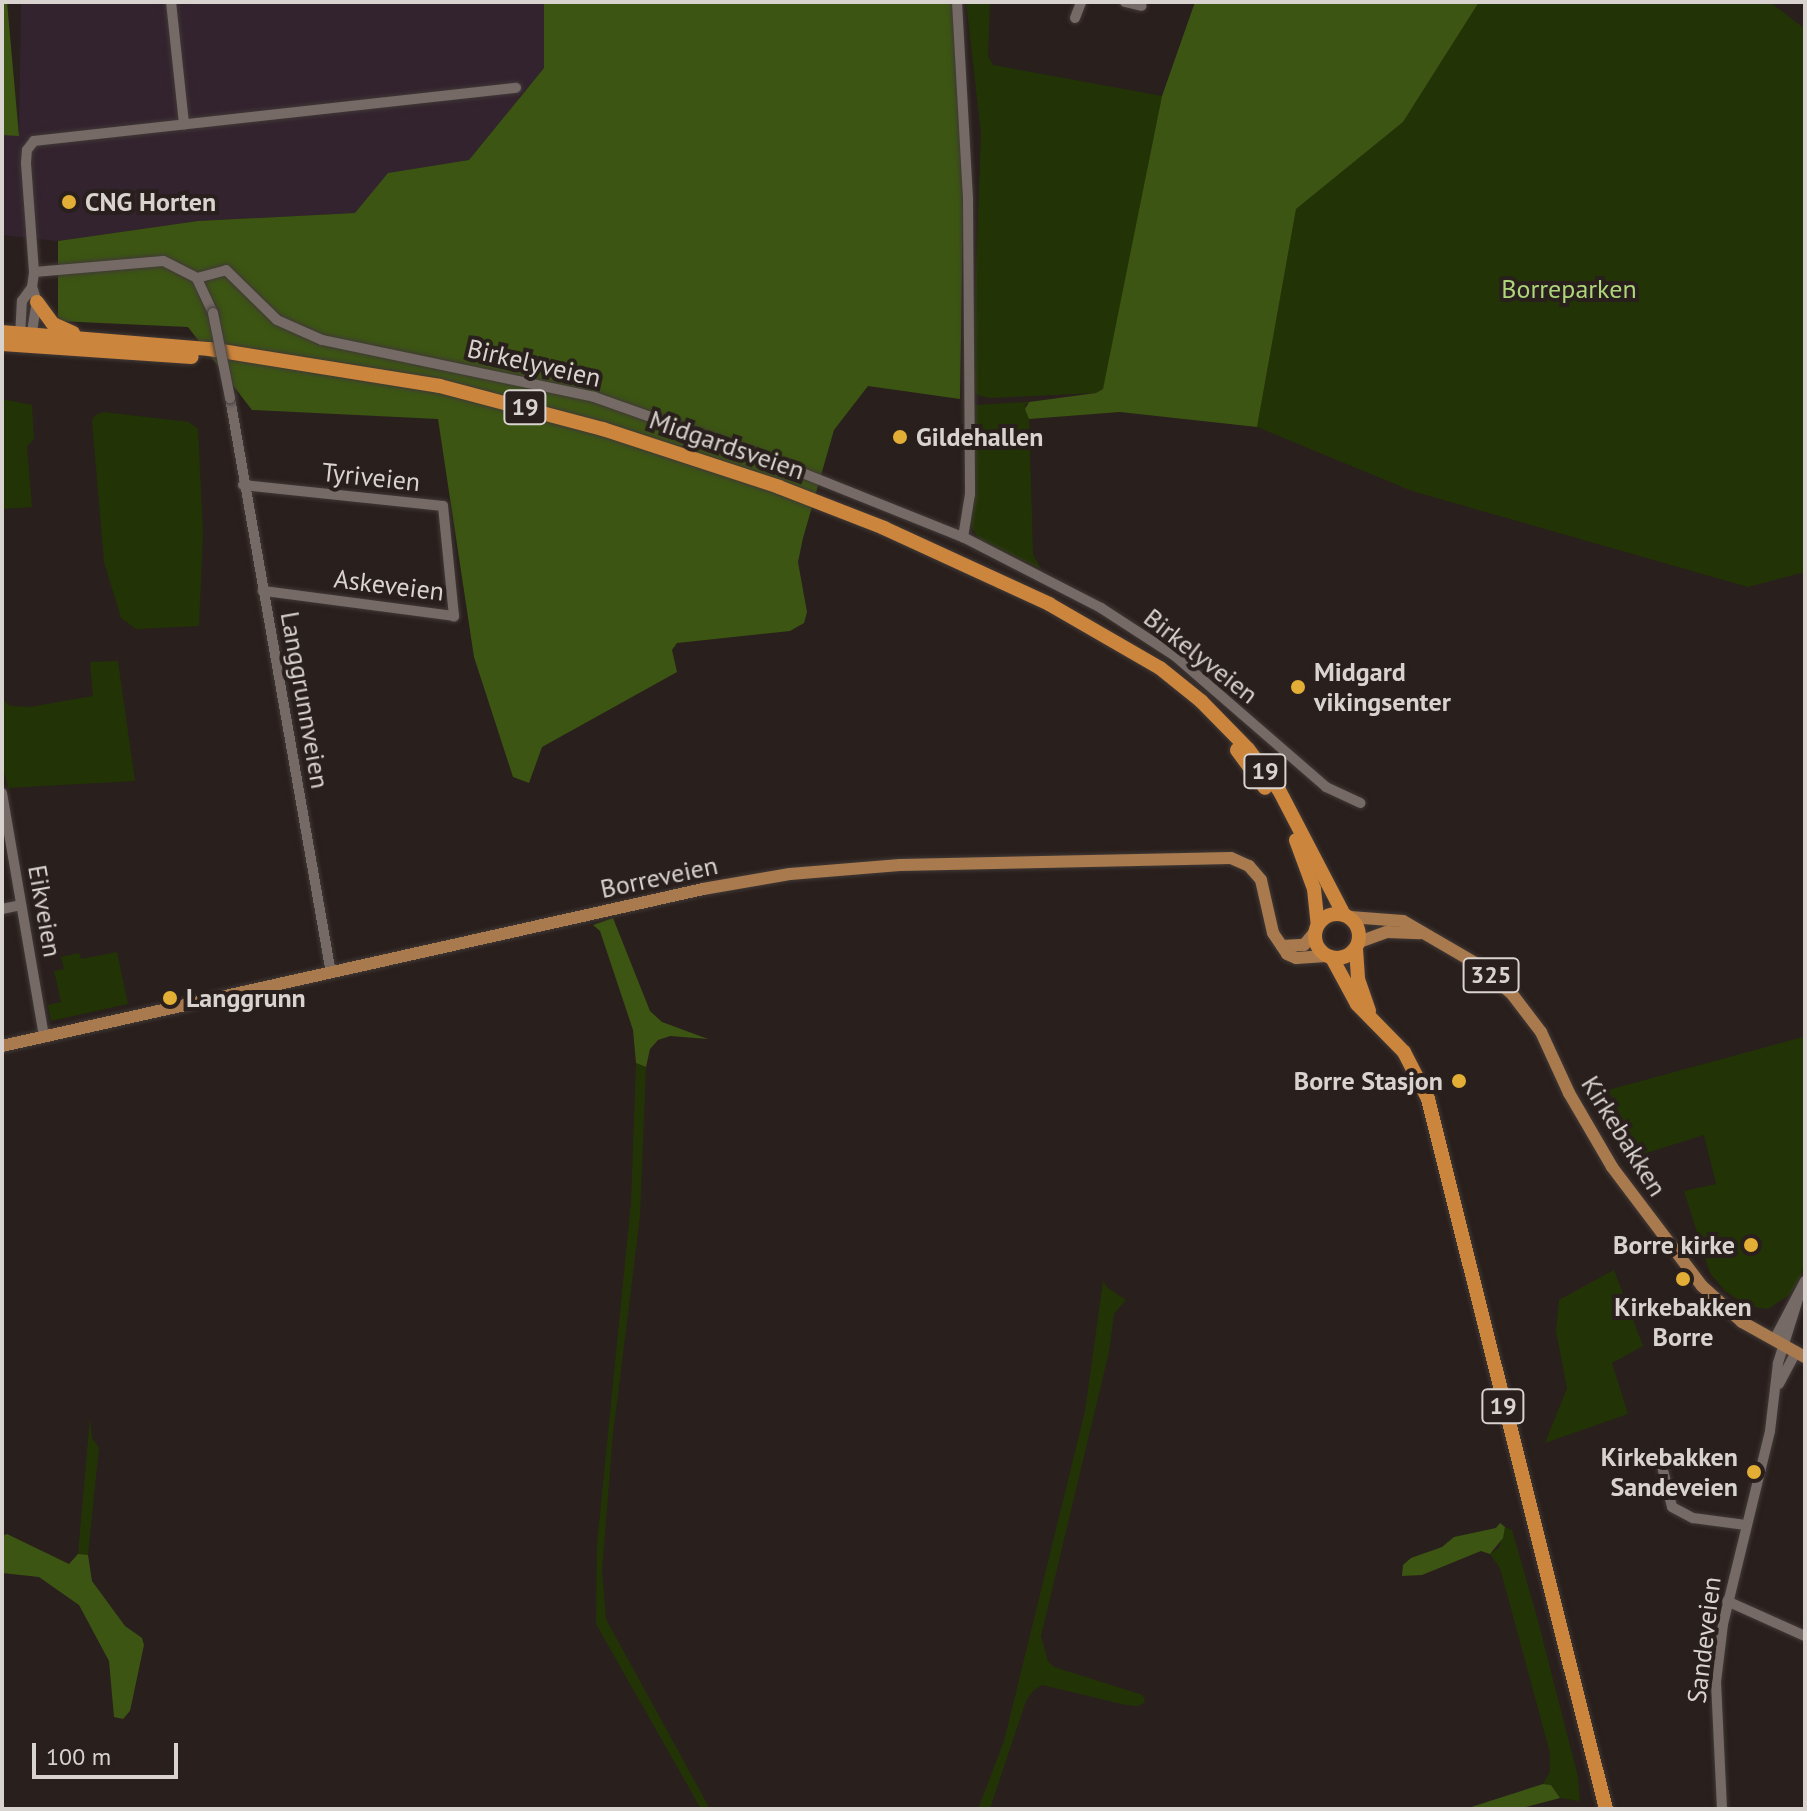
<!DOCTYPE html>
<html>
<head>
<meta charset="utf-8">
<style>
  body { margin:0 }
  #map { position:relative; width:1807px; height:1811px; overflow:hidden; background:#291f1c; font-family:"PT Sans",sans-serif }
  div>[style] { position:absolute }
  .industrial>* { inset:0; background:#33232e }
  .green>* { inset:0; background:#223405 }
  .forest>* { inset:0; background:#3c5513 }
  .roads { filter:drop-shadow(0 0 2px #413937) drop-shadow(0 0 2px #413937) }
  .minor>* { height:10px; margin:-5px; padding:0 5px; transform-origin:5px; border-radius:5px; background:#756a66 }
  .major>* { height:12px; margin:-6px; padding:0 6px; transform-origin:6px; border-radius:6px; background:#a97a4d }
  .highway>* { height:14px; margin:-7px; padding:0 7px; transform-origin:7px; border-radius:7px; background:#cc853c }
  .highway>.ring { margin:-7px; padding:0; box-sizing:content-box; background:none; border:14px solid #cc853c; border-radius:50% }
  .bridges { filter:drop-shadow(0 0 2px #413937) drop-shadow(0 0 2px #413937) }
  .minor-bridge>* { height:10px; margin:-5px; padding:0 5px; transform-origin:5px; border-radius:5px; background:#756a66 }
  .dots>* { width:22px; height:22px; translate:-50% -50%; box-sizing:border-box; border:4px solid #291f1c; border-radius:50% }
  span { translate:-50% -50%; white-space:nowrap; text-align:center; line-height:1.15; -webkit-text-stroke:8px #291f1c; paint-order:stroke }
  .shield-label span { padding:2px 6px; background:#291f1c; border:2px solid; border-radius:6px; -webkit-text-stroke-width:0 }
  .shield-label { font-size:24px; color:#d9d3d0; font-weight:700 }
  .poi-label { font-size:26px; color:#d9d3d0; font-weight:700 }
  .left { translate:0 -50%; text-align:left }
  .right { translate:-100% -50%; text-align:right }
  .park-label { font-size:26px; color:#add57a }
  .street-label { font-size:26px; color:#d9d3d0 }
  .frame { position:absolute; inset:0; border:4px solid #d9d3d0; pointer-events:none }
  .scale { position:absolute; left:32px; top:1743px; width:146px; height:36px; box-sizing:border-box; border:4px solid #d9d3d0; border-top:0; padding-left:10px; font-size:24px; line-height:28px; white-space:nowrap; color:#d9d3d0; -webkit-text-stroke:6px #291f1c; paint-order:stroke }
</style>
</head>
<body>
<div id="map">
  <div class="industrial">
    <div style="clip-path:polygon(21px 2px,544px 2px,544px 68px,469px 160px,389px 173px,356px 213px,198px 221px,58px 241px,2px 235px,2px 135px,19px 135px)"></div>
  </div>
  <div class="green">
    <div style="clip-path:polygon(966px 2px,990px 2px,988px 56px,993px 65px,1162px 96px,1106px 377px,1103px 389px,1096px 393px,990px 398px,977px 395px,972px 383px,981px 133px)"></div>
    <div style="clip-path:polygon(1479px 2px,1770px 2px,1805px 29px,1805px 572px,1748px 587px,1412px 491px,1257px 427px,1296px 209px,1403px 122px)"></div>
    <div style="clip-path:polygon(2px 399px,32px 405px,34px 439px,27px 446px,32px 507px,2px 509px)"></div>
    <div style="clip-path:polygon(1029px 402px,1025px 405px,1029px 419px,1033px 554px,1041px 569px,980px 540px,969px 524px,973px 409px,975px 405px)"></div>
    <div style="clip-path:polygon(104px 412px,189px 422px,198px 429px,203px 533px,199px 626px,136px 629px,121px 618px,104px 562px,92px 421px,95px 415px)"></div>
    <div style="clip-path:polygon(118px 661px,135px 781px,8px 788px,2px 763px,2px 699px,10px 706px,30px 707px,93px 696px,90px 662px)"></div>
    <div style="clip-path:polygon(117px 952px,128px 1004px,51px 1021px,48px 1005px,61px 1002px,54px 971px,64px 969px,61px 957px,79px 953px,81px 959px)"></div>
    <div style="clip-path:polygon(1803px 1037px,1805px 1262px,1799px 1281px,1789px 1295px,1768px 1309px,1748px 1306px,1725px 1291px,1710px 1273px,1684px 1191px,1716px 1184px,1704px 1135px,1640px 1155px,1608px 1090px)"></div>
    <div style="clip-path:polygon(636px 1063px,646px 1067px,640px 1217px,613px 1434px,602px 1570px,606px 1619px,710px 1809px,701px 1809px,596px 1624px,597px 1544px,631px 1202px)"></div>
    <div style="clip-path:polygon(1614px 1270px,1643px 1346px,1612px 1363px,1628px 1414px,1545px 1443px,1567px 1388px,1556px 1331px,1559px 1300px)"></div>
    <div style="clip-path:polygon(1103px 1281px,1108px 1288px,1126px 1300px,1114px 1314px,1109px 1352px,1041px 1636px,1048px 1661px,1054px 1667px,1143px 1695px,1145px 1702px,1137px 1706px,1126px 1705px,1042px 1685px,1033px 1691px,1026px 1701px,990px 1809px,978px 1809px,1004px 1741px,1085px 1411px)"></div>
    <div style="clip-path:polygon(90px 1418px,92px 1438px,99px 1448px,88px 1555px,78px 1554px)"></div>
    <div style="clip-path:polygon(1505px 1527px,1512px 1530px,1538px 1621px,1578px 1777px,1580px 1801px,1560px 1798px,1551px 1785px,1543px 1784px,1550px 1772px,1550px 1753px,1500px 1568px,1490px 1554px,1499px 1548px)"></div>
  </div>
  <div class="forest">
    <div style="clip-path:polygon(2px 2px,7px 2px,19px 136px,2px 135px)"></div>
    <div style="clip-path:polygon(544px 2px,958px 2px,963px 214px,960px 399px,868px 386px,834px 430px,803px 538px,798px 562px,807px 612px,804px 623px,790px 631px,677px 643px,672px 650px,677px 672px,542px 747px,529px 783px,513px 777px,474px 657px,438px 419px,252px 410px,188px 327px,58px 321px,58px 241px,198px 221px,355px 213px,388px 173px,469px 160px,544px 68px)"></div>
    <div style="clip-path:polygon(1195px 2px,1479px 2px,1403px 122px,1296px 209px,1257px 427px,1120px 412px,1029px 419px,1025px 409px,1029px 402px,1096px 393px,1103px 389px,1162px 96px)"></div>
    <div style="clip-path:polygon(613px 918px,650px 1011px,662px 1022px,708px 1039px,670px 1036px,658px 1040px,650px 1049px,646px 1067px,636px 1063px,633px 1030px,600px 931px,593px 925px)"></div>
    <div style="clip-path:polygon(1500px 1523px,1505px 1527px,1503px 1538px,1490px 1554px,1481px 1551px,1422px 1575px,1402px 1576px,1403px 1565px,1411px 1558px,1442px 1547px,1454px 1537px,1496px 1528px)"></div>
    <div style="clip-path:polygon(7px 1534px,69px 1564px,78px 1554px,88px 1555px,92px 1581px,125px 1626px,142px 1638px,144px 1645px,130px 1711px,123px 1719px,114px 1717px,109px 1661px,79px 1605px,39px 1577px,2px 1573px,2px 1536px)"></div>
    <div style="clip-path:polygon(1543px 1784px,1551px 1785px,1560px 1798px,1518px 1809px,1465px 1809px)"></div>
  </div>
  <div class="roads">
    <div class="minor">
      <div style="left:171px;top:2px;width:123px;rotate:83.9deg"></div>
      <div style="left:957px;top:2px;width:197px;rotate:86.8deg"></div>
      <div style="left:968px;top:199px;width:295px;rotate:89.6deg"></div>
      <div style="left:970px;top:494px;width:44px;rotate:99.2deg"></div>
      <div style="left:1125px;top:2px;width:17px;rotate:13deg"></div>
      <div style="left:1075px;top:18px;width:17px;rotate:-69deg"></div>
      <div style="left:197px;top:278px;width:30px;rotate:-15deg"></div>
      <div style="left:226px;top:270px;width:71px;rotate:44.4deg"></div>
      <div style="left:277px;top:320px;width:49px;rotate:24deg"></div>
      <div style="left:322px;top:340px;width:278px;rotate:11.8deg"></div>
      <div style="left:594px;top:397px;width:171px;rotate:19.5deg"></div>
      <div style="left:755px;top:454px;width:224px;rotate:21.8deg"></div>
      <div style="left:963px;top:537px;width:155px;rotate:27.2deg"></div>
      <div style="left:1101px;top:608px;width:88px;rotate:33deg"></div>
      <div style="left:1175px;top:656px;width:200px;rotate:40.9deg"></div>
      <div style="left:1326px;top:787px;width:38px;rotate:25deg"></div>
      <div style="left:213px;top:313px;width:38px;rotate:-115deg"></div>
      <div style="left:197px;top:278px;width:38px;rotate:-153deg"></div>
      <div style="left:163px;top:261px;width:129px;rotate:175.1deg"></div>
      <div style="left:34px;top:272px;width:109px;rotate:-94.2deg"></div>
      <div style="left:26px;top:163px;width:13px;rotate:-86deg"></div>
      <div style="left:27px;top:150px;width:11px;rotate:-52deg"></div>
      <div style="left:34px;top:141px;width:485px;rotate:-6.3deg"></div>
      <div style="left:20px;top:337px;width:36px;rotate:-87deg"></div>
      <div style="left:22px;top:301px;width:17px;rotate:-54deg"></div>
      <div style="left:31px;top:338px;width:36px;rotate:-81deg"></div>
      <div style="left:37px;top:302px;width:16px;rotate:-108deg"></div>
      <div style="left:32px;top:287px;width:15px;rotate:-82deg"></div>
      <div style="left:230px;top:398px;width:584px;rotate:80.04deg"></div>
      <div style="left:243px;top:485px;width:201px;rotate:6deg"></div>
      <div style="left:443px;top:506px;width:111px;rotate:84.3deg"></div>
      <div style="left:454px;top:616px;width:193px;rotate:-172.5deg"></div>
      <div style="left:2px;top:793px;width:248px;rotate:80.2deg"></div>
      <div style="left:2px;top:909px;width:19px;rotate:-12deg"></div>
      <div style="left:1774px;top:1340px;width:67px;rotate:-62.3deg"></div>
      <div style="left:1779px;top:1384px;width:36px;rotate:-62deg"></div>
      <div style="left:1660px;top:1458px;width:50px;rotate:76.2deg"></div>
      <div style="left:1672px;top:1507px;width:24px;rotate:28deg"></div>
      <div style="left:1693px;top:1518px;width:53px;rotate:7.5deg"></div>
      <div style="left:1727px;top:1601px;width:85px;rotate:24.2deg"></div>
      <div style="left:1722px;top:1809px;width:127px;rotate:-92.7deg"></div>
      <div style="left:1716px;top:1682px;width:58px;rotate:-83.1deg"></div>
      <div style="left:1723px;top:1624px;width:199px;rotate:-76.3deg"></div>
      <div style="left:1770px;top:1431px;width:68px;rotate:-83.3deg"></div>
      <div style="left:1778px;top:1363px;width:73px;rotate:-72.6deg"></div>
    </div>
    <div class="major">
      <div style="left:1350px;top:917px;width:53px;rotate:4.3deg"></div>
      <div style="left:1403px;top:921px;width:86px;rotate:30.2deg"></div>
      <div style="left:1477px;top:964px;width:46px;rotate:40.6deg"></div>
      <div style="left:1512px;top:994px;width:48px;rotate:52.7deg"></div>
      <div style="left:1541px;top:1032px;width:67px;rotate:65.3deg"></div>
      <div style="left:1569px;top:1093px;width:86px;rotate:59.8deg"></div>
      <div style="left:1612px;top:1167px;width:149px;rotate:52.9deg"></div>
      <div style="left:1702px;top:1286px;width:54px;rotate:42deg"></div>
      <div style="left:1742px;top:1322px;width:72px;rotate:29.1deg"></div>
      <div style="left:1359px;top:942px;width:30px;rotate:-20deg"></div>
      <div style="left:1387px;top:932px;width:33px;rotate:2deg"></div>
      <div style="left:1282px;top:946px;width:22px;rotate:-3deg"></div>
      <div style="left:1304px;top:945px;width:17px;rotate:-50deg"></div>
      <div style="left:2px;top:1046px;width:718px;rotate:-12.62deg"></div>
      <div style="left:703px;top:889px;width:88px;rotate:-9.8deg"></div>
      <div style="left:790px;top:874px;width:110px;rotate:-4.7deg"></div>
      <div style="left:900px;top:865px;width:331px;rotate:-1.2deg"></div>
      <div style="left:1231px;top:858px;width:20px;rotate:24deg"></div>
      <div style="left:1249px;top:866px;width:18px;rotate:49deg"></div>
      <div style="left:1261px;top:880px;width:54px;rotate:77.2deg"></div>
      <div style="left:1273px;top:933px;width:25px;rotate:56deg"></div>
      <div style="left:1287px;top:954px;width:10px;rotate:24deg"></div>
      <div style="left:1296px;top:958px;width:30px;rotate:-4deg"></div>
    </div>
    <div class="highway">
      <div style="left:37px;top:302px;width:27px;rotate:54deg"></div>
      <div style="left:53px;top:324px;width:22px;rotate:24deg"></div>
      <div style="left:2px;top:332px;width:208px;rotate:4.7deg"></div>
      <div style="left:209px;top:349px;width:234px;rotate:9.1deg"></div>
      <div style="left:440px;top:386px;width:169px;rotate:14.8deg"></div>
      <div style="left:603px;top:429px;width:185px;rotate:18.2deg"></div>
      <div style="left:779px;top:487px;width:113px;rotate:21.3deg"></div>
      <div style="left:884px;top:528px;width:182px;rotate:24.7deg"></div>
      <div style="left:1049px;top:604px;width:128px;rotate:30deg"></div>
      <div style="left:1160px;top:668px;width:53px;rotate:38.8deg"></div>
      <div style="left:1201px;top:701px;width:67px;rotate:45.6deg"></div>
      <div style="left:1248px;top:749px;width:51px;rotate:52.9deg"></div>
      <div style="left:1279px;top:790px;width:141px;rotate:62.5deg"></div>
      <div style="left:2px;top:344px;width:190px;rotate:3.9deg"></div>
      <div style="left:1237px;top:750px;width:47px;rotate:53.6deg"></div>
      <div style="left:1296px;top:840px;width:52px;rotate:69.8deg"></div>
      <div style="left:1314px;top:889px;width:36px;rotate:84deg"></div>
      <div class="ring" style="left:1315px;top:914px;width:30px;height:30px"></div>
      <div style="left:1356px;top:949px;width:30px;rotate:86deg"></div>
      <div style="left:1358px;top:979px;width:34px;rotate:71deg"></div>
      <div style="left:1332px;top:958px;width:52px;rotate:61.5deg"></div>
      <div style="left:1357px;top:1004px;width:67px;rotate:45.6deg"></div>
      <div style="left:1404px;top:1052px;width:53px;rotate:62.9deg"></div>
      <div style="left:1428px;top:1099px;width:732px;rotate:75.93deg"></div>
    </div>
  </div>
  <div class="bridges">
    <div class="minor-bridge">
      <div style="left:213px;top:313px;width:87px;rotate:78.7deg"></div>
    </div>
  </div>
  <div class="dots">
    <div style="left:69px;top:202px;background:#e3ae35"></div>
    <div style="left:900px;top:437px;background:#e3ae35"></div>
    <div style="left:1298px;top:687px;background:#e3ae35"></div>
    <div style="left:170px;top:998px;background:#e3ae35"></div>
    <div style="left:1459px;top:1081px;background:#e3ae35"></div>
    <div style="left:1751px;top:1245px;background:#e3ae35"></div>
    <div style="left:1683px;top:1279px;background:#e3ae35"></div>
    <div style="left:1754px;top:1472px;background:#e3ae35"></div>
  </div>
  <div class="shield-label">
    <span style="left:525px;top:407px">19</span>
    <span style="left:1265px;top:771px">19</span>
    <span style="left:1491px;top:975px">325</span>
    <span style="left:1503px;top:1406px">19</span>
  </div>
  <div class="poi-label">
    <span class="left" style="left:85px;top:202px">CNG Horten</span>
    <span class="left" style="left:916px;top:437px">Gildehallen</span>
    <span class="left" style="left:1314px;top:687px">Midgard<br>vikingsenter</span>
    <span class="left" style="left:186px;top:998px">Langgrunn</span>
    <span class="right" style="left:1443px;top:1081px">Borre Stasjon</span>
    <span class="right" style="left:1735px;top:1245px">Borre kirke</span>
    <span style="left:1683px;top:1322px">Kirkebakken<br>Borre</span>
    <span class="right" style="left:1738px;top:1472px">Kirkebakken<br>Sandeveien</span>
  </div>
  <div class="park-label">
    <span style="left:1569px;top:289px">Borreparken</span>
  </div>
  <div class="street-label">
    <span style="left:534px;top:363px;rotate:13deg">Birkelyveien</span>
    <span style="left:727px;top:445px;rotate:19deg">Midgardsveien</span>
    <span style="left:371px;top:477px;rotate:6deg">Tyriveien</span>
    <span style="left:389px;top:585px;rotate:7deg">Askeveien</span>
    <span style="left:1201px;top:656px;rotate:38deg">Birkelyveien</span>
    <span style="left:305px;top:700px;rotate:80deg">Langgrunnveien</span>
    <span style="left:659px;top:877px;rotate:-12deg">Borreveien</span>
    <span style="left:45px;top:911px;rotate:80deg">Eikveien</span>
    <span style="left:1624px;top:1136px;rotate:58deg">Kirkebakken</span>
    <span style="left:1704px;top:1640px;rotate:-83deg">Sandeveien</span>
  </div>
  <div class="frame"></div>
  <div class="scale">100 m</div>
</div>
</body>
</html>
